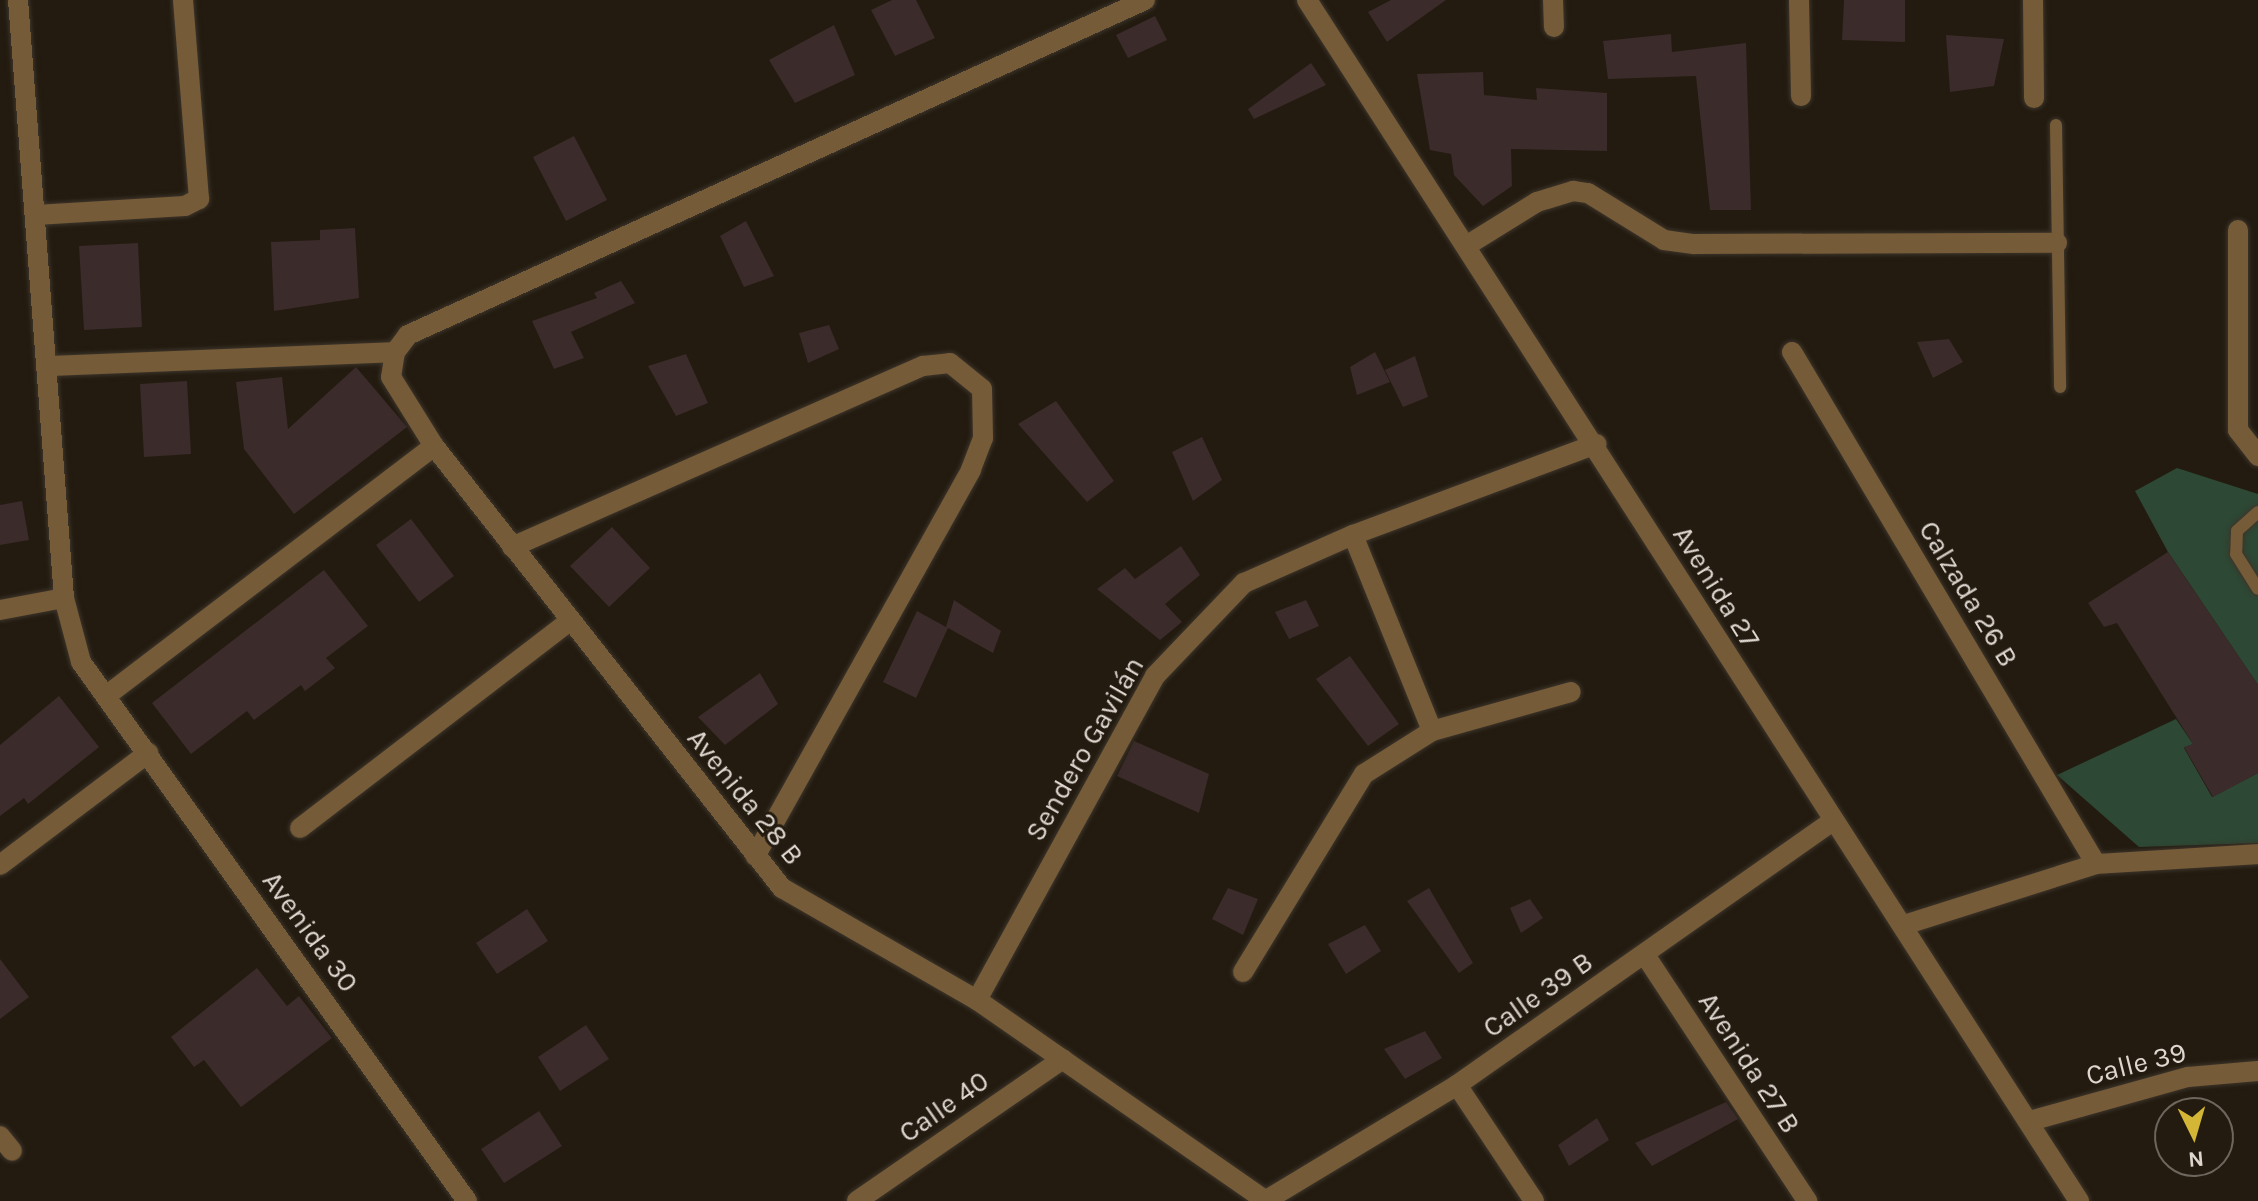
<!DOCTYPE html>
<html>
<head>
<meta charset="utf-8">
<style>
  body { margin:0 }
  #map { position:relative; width:2258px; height:1201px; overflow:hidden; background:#231b10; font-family:Karla,sans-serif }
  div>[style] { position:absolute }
  .green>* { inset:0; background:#2d4834 }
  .building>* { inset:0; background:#3b2b2a }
  .roads { filter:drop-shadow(0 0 2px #3d352b) drop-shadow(0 0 2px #3d352b) }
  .lane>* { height:12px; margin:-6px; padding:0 6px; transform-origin:6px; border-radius:6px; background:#765b38 }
  .street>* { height:20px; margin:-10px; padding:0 10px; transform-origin:10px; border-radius:10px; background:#765b38 }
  span { translate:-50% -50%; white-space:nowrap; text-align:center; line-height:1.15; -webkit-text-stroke:6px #231b10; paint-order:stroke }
  .street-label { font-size:28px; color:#ddd7d0 }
  .north { position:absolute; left:2154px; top:1097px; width:80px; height:80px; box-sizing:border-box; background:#231b10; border:2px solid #6d665d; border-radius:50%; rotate:175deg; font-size:22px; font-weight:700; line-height:32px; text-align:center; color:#ddd7d0 }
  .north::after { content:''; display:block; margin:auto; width:28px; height:36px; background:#d3b635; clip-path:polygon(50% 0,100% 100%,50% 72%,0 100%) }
</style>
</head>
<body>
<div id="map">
  <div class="green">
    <div style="clip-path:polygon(2177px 468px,2258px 494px,2258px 685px,2168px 552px,2135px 491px)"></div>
    <div style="clip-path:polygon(2176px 719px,2193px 744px,2184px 748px,2212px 797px,2258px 773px,2258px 843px,2139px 847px,2057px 775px)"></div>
  </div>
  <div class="building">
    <div style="clip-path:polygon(892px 0,916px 0,935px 38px,895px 56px,871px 10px)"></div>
    <div style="clip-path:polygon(1391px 0,1446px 0,1387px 42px,1368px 12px)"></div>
    <div style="clip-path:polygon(1844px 0,1905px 0,1905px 42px,1842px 40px)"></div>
    <div style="clip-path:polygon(1155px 16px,1167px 40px,1128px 58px,1116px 35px)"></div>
    <div style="clip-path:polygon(834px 25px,855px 75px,795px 103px,769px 60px)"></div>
    <div style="clip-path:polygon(1671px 34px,1672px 52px,1746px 43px,1751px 210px,1710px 210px,1696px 76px,1608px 79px,1603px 41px)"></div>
    <div style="clip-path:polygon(1946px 35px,2004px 39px,1994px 86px,1950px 92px)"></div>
    <div style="clip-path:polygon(1311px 63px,1326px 85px,1254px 119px,1248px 109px)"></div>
    <div style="clip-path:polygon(1483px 72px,1484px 95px,1537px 100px,1536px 88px,1607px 93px,1607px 151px,1511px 149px,1512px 186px,1483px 206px,1454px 175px,1451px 154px,1430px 150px,1417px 74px)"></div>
    <div style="clip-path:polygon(574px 136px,607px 200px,566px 221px,533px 157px)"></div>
    <div style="clip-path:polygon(746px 221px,774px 276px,744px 287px,720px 236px)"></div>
    <div style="clip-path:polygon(355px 228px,359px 298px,274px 311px,271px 242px,320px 240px,320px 230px)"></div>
    <div style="clip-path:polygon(138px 243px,142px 327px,84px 330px,79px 246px)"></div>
    <div style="clip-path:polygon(621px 281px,635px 303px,571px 332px,584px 358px,554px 369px,532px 321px,597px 298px,594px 293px)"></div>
    <div style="clip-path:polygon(829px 325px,839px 349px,808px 363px,799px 333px)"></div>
    <div style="clip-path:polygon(1949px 339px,1963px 362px,1933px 378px,1917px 342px)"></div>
    <div style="clip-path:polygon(1375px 352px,1390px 382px,1357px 395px,1350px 367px)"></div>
    <div style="clip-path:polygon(686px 354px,708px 403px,676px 416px,648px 366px)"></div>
    <div style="clip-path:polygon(1415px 356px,1428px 397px,1403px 407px,1385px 370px)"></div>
    <div style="clip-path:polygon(356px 367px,407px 427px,294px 514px,244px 449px,236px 382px,282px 377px,288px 429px)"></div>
    <div style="clip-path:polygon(187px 381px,191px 454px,144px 457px,140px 384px)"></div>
    <div style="clip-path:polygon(1056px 401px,1114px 481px,1087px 502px,1018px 424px)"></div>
    <div style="clip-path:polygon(1202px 437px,1222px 480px,1193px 501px,1172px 452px)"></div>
    <div style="clip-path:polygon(22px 501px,29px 540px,0 545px,0 505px)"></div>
    <div style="clip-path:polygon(411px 519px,454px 576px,419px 602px,376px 545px)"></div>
    <div style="clip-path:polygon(612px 527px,650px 568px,609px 607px,570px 566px)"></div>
    <div style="clip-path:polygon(1181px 546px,1200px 575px,1165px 604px,1182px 622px,1160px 640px,1097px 589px,1125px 568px,1135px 579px)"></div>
    <div style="clip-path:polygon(2168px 552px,2258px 685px,2258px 773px,2213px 797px,2184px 747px,2193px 744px,2117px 623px,2104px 627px,2088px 603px)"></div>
    <div style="clip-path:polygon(324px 570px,368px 626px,326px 658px,335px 668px,305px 691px,301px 685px,254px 720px,247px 711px,191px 754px,152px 703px)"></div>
    <div style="clip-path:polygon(954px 600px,1001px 631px,993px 653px,948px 628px,916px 698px,883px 682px,917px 611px,946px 627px)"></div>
    <div style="clip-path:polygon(1306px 600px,1319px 626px,1289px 639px,1275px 612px)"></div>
    <div style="clip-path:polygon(1350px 656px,1399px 724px,1368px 746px,1316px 679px)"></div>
    <div style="clip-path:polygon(760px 673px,778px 704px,725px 745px,698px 717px)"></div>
    <div style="clip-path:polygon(59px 696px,99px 747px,28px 804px,24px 798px,0 816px,0 745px)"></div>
    <div style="clip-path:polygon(1134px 741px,1209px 774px,1199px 813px,1117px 776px)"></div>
    <div style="clip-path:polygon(1228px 888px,1258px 899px,1243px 935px,1212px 919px)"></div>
    <div style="clip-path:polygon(1429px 888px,1473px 963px,1459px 973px,1407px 901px)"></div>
    <div style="clip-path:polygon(1530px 899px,1543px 918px,1521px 933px,1510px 908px)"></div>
    <div style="clip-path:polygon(527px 909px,548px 941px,497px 974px,476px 943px)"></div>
    <div style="clip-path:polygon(1365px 925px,1381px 951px,1346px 974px,1328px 944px)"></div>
    <div style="clip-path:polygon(0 959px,29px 997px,0 1019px)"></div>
    <div style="clip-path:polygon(257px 968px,287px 1006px,299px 996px,332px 1038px,241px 1107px,204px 1060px,194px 1067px,171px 1037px)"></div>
    <div style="clip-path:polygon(586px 1025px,609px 1059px,560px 1091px,538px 1057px)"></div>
    <div style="clip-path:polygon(1425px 1031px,1442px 1058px,1405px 1079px,1384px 1049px)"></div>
    <div style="clip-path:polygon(1726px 1102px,1738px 1119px,1652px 1166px,1635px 1143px)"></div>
    <div style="clip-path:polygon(539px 1111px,562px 1146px,504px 1183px,481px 1149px)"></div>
    <div style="clip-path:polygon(1597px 1118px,1609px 1140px,1569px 1166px,1558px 1145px)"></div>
  </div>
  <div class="roads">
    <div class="lane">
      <div style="left:2056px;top:125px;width:262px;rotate:89.1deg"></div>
      <div style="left:2258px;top:512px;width:28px;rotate:138deg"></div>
      <div style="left:2237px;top:531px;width:23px;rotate:92deg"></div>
      <div style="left:2236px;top:554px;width:41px;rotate:57.8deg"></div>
    </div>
    <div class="street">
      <div style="left:18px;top:0;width:600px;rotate:85.6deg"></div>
      <div style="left:64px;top:598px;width:66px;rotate:75.1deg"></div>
      <div style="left:81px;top:662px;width:663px;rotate:54.39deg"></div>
      <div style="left:1145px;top:0;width:810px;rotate:155.56deg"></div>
      <div style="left:408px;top:335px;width:21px;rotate:127deg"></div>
      <div style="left:395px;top:352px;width:25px;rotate:99deg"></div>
      <div style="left:391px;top:377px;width:81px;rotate:58.1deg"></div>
      <div style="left:434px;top:446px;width:563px;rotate:51.79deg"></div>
      <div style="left:782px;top:888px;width:225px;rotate:29.9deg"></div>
      <div style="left:977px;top:1000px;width:352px;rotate:34.8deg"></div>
      <div style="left:1307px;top:0;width:1428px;rotate:57.27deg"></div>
      <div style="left:1553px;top:0;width:27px;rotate:88deg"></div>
      <div style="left:1799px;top:0;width:96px;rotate:88.8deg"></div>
      <div style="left:2033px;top:0;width:98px;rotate:89.4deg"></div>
      <div style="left:36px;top:215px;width:149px;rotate:-3.5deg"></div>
      <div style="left:185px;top:206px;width:16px;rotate:-27deg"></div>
      <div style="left:199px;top:199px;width:200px;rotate:-94.6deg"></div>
      <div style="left:2238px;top:230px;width:200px;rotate:90deg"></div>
      <div style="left:2238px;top:430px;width:33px;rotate:52deg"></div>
      <div style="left:1466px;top:246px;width:84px;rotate:-31.8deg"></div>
      <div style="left:1537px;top:202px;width:38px;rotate:-17deg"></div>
      <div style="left:1573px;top:191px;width:15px;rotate:8deg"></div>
      <div style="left:1588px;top:193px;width:89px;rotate:31.7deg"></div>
      <div style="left:1664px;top:240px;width:30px;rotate:8deg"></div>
      <div style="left:1694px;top:244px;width:363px;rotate:-0.2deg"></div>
      <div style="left:1792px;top:352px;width:595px;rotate:59.3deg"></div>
      <div style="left:48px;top:366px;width:347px;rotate:-2.3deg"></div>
      <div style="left:1353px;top:535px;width:211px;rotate:68deg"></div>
      <div style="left:512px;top:547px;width:449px;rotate:-23.8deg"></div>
      <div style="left:923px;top:366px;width:27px;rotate:-6deg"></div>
      <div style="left:950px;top:363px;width:41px;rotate:39.1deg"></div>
      <div style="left:982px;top:389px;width:49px;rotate:88.8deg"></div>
      <div style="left:983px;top:438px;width:34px;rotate:111deg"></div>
      <div style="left:971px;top:470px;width:442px;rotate:119.2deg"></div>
      <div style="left:0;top:610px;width:65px;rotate:-10.6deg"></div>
      <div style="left:106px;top:696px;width:412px;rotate:-37.3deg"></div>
      <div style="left:300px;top:828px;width:340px;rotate:-37.5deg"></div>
      <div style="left:0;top:865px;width:186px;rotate:-37.1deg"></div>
      <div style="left:1904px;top:925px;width:201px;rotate:-17.6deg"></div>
      <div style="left:2096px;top:864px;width:162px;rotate:-3.5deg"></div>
      <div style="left:1645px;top:955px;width:295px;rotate:56.6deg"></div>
      <div style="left:1243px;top:972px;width:232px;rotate:-58.6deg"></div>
      <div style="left:1364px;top:774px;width:80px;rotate:-32.3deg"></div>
      <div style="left:1432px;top:731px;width:144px;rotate:-15.7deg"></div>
      <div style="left:977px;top:1000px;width:370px;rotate:-61.2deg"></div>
      <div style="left:1155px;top:676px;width:129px;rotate:-46.3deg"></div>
      <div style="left:1244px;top:583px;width:119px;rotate:-23.8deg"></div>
      <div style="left:1353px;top:535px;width:260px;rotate:-20.5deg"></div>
      <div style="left:1457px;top:1085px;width:139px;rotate:56.4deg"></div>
      <div style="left:2030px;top:1121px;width:164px;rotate:-15.6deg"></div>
      <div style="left:2188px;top:1077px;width:70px;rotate:-4.9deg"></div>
      <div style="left:0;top:1136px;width:19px;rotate:51deg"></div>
      <div style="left:857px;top:1201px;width:250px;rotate:-34.6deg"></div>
      <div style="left:1265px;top:1201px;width:224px;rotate:-31.1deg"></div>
      <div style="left:1457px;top:1085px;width:459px;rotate:-35.1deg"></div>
    </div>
  </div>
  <div class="street-label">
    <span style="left:1716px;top:587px;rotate:58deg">Avenida 27</span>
    <span style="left:1968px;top:594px;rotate:59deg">Calzada 26 B</span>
    <span style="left:1085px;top:749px;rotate:-60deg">Sendero Gavilán</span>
    <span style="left:745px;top:797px;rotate:51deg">Avenida 28 B</span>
    <span style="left:310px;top:932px;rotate:54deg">Avenida 30</span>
    <span style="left:1538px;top:995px;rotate:-35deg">Calle 39 B</span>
    <span style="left:1749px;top:1063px;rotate:57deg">Avenida 27 B</span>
    <span style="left:2136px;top:1064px;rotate:-14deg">Calle 39</span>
    <span style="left:944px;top:1107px;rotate:-35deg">Calle 40</span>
  </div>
  <div class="north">N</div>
</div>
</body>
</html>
